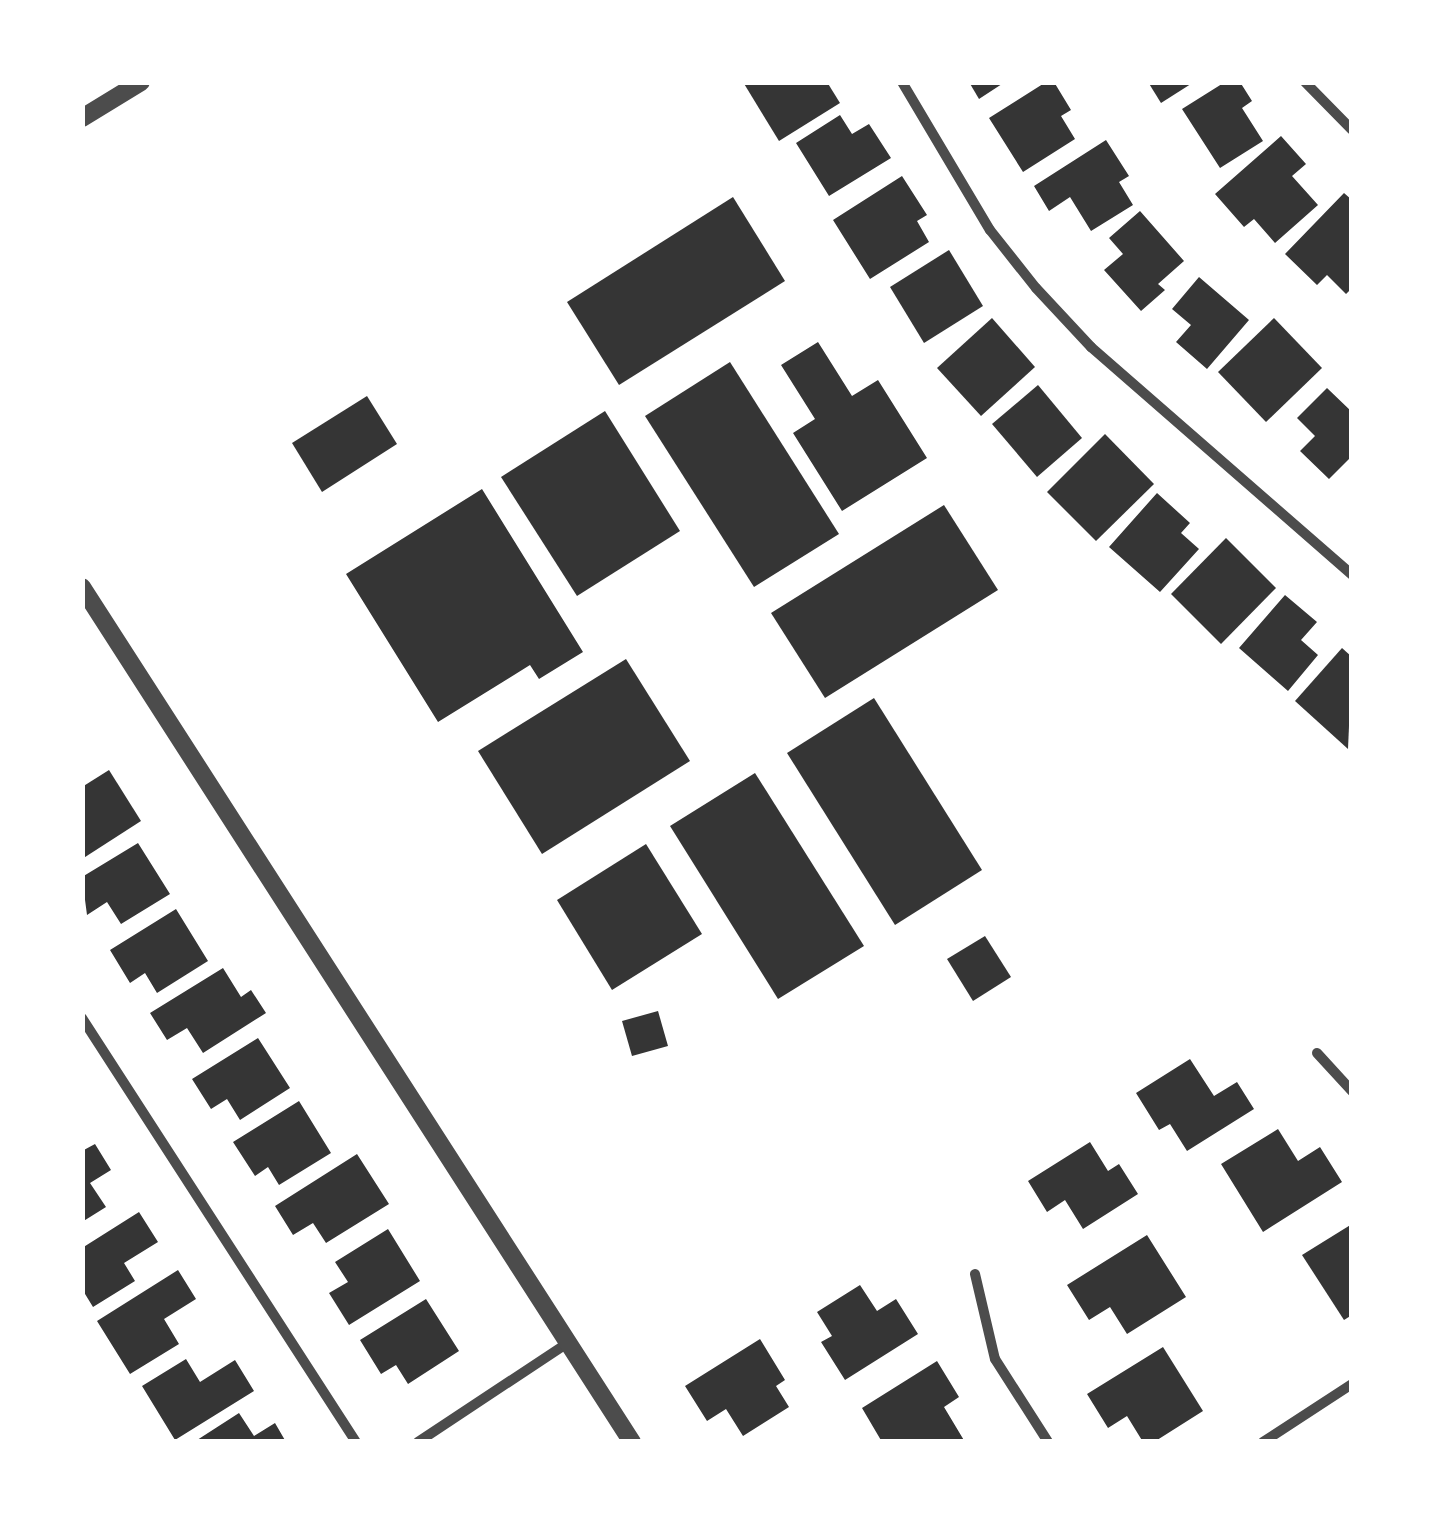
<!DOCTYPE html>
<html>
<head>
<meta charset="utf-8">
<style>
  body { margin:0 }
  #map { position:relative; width:1434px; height:1524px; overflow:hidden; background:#fff; font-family:Mulish,sans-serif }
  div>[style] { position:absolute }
  .building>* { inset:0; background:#353535 }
  .minor>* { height:10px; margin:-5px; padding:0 5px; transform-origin:5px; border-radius:5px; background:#4c4c4c }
  .tertiary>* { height:18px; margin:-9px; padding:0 9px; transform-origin:9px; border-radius:9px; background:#4c4c4c }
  span { translate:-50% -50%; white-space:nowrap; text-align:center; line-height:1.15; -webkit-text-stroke:10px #fff; paint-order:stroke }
  .frame { position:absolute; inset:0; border:85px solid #fff; pointer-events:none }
</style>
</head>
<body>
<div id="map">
  <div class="building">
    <div style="clip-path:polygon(743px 82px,827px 82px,840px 103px,779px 141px)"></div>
    <div style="clip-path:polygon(969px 82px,1005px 82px,979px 99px)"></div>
    <div style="clip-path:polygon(1046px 82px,1054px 82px,1071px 110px,1061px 116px,1075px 139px,1023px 172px,989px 118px)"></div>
    <div style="clip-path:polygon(1148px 82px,1194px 82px,1161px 103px)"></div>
    <div style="clip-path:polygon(1225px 82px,1240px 82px,1252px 101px,1242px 108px,1263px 141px,1220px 168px,1182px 109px)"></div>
    <div style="clip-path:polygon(840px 115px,852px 134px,869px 124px,891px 158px,829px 196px,796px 143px)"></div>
    <div style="clip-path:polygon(1281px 136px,1306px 164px,1292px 176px,1318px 205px,1275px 243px,1254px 219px,1244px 227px,1215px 194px)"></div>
    <div style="clip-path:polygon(1106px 140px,1129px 176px,1119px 182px,1133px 205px,1091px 231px,1070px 197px,1049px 211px,1034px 186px)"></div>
    <div style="clip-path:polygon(902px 176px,927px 215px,917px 221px,929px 242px,870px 279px,833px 220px)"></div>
    <div style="clip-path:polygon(1344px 193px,1352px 200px,1352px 288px,1346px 294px,1327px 275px,1317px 285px,1285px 254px)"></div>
    <div style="clip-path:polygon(733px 197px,785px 281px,619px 385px,567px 302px)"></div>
    <div style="clip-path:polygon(1140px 211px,1184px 261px,1158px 284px,1165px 290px,1141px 311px,1104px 270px,1123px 254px,1109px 238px)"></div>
    <div style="clip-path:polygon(949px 250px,983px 306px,924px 343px,890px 287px)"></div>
    <div style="clip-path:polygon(1199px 277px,1249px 320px,1207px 369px,1176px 342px,1191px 325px,1172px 309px)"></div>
    <div style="clip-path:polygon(992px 318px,1035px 367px,981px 416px,937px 368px)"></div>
    <div style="clip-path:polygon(1274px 318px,1322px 368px,1266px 422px,1218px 372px)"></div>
    <div style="clip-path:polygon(818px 342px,852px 396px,878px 380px,927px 458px,842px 511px,793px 433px,815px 419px,781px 365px)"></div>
    <div style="clip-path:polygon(730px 362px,839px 534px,754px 587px,645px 416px)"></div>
    <div style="clip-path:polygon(1038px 385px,1082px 438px,1037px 477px,992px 424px)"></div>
    <div style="clip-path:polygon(1327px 388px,1352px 412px,1352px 456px,1329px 479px,1300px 451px,1315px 436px,1297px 418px)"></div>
    <div style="clip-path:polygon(367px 396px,397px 444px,322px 492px,292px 443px)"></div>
    <div style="clip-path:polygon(605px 411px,680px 531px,577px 596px,501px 477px)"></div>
    <div style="clip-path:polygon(1105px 434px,1154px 484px,1096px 541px,1047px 492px)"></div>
    <div style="clip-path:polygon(482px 489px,583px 652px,539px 679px,530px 665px,438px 722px,346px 574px)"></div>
    <div style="clip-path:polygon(1157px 493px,1190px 523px,1181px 533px,1199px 549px,1160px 592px,1109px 547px)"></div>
    <div style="clip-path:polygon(944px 505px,998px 590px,825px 698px,771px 613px)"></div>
    <div style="clip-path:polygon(1226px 538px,1276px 588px,1221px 644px,1171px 594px)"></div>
    <div style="clip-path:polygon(1285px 595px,1317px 622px,1301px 640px,1318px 655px,1288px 691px,1239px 648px)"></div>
    <div style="clip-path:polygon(1342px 648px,1352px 657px,1348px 749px,1295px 701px)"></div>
    <div style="clip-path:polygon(626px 659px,690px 761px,542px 854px,478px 751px)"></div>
    <div style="clip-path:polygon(874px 698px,982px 870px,895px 925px,787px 753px)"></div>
    <div style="clip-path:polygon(109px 770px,141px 821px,82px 859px,82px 787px)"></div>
    <div style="clip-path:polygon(755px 773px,864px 946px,778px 999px,670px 826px)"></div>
    <div style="clip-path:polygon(138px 843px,170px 894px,121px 924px,107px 902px,87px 915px,82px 877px)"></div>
    <div style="clip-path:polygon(646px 844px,702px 934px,612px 990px,557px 900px)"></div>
    <div style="clip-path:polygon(176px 909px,208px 961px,157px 993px,145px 973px,130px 983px,110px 950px)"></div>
    <div style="clip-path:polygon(985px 936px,1011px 977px,973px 1001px,947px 959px)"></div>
    <div style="clip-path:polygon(223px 968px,241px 997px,251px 990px,266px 1013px,203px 1053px,187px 1028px,167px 1040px,150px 1013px)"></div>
    <div style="clip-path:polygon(658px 1011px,668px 1046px,632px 1056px,622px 1021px)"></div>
    <div style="clip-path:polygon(258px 1038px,290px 1088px,240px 1120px,227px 1099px,211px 1109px,192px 1079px)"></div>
    <div style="clip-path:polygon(1190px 1059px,1214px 1096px,1237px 1082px,1254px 1109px,1187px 1151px,1170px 1124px,1159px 1130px,1136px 1093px)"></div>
    <div style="clip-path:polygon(299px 1101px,331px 1153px,279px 1185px,268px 1167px,255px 1176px,233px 1142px)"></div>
    <div style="clip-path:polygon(1278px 1129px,1298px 1161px,1320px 1147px,1342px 1182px,1263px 1232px,1221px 1164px)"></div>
    <div style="clip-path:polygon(1090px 1142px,1108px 1171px,1119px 1164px,1138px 1194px,1083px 1229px,1065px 1200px,1047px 1212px,1028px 1181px)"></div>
    <div style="clip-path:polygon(95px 1144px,111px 1170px,90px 1183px,106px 1207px,82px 1222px,82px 1151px)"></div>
    <div style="clip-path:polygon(357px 1154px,389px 1204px,326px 1243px,313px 1223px,293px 1235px,275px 1206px)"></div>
    <div style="clip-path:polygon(139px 1212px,158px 1242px,124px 1263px,135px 1281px,93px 1307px,82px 1289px,82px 1248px)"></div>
    <div style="clip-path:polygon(1352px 1224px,1352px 1315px,1344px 1320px,1302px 1255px)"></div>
    <div style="clip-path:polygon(388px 1229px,420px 1281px,349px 1325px,329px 1293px,348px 1282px,335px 1262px)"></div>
    <div style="clip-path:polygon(1147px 1235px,1186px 1297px,1127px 1334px,1110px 1307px,1089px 1320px,1067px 1285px)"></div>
    <div style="clip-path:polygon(178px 1270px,196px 1299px,164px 1319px,179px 1344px,130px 1374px,97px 1321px)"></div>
    <div style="clip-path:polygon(860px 1285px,877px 1311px,896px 1299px,918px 1334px,845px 1380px,821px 1342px,832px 1336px,817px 1312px)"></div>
    <div style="clip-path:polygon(426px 1299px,459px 1351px,408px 1384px,396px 1365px,381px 1374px,360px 1340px)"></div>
    <div style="clip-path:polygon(760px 1339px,785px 1380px,776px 1386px,789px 1407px,743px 1436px,726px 1409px,707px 1421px,685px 1386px)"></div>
    <div style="clip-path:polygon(1163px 1347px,1203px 1411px,1154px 1442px,1143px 1442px,1127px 1416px,1108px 1428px,1087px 1394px)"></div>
    <div style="clip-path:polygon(186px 1359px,200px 1382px,235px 1360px,254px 1391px,175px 1440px,142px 1386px)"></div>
    <div style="clip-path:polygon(937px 1361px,959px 1397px,944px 1407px,965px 1442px,882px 1442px,862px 1408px)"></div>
    <div style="clip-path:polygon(239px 1413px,254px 1436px,275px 1423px,286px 1442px,194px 1442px)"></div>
  </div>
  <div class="minor">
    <div style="left:902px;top:82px;width:172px;rotate:59.3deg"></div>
    <div style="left:990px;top:230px;width:74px;rotate:51.6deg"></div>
    <div style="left:1036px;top:288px;width:81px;rotate:47deg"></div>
    <div style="left:1091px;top:347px;width:347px;rotate:41.1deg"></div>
    <div style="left:1305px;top:82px;width:67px;rotate:45.6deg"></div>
    <div style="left:82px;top:1018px;width:505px;rotate:57.13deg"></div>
    <div style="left:1317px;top:1053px;width:52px;rotate:47.4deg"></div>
    <div style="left:975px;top:1274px;width:87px;rotate:76.8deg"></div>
    <div style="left:995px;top:1359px;width:98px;rotate:57.4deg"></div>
    <div style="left:418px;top:1442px;width:181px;rotate:-33.5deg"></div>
    <div style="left:1263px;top:1442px;width:106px;rotate:-33.1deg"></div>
  </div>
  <div class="tertiary">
    <div style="left:82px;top:118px;width:69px;rotate:-31.4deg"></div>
    <div style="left:82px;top:587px;width:1017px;rotate:57.25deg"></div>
  </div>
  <div class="frame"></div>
</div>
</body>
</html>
